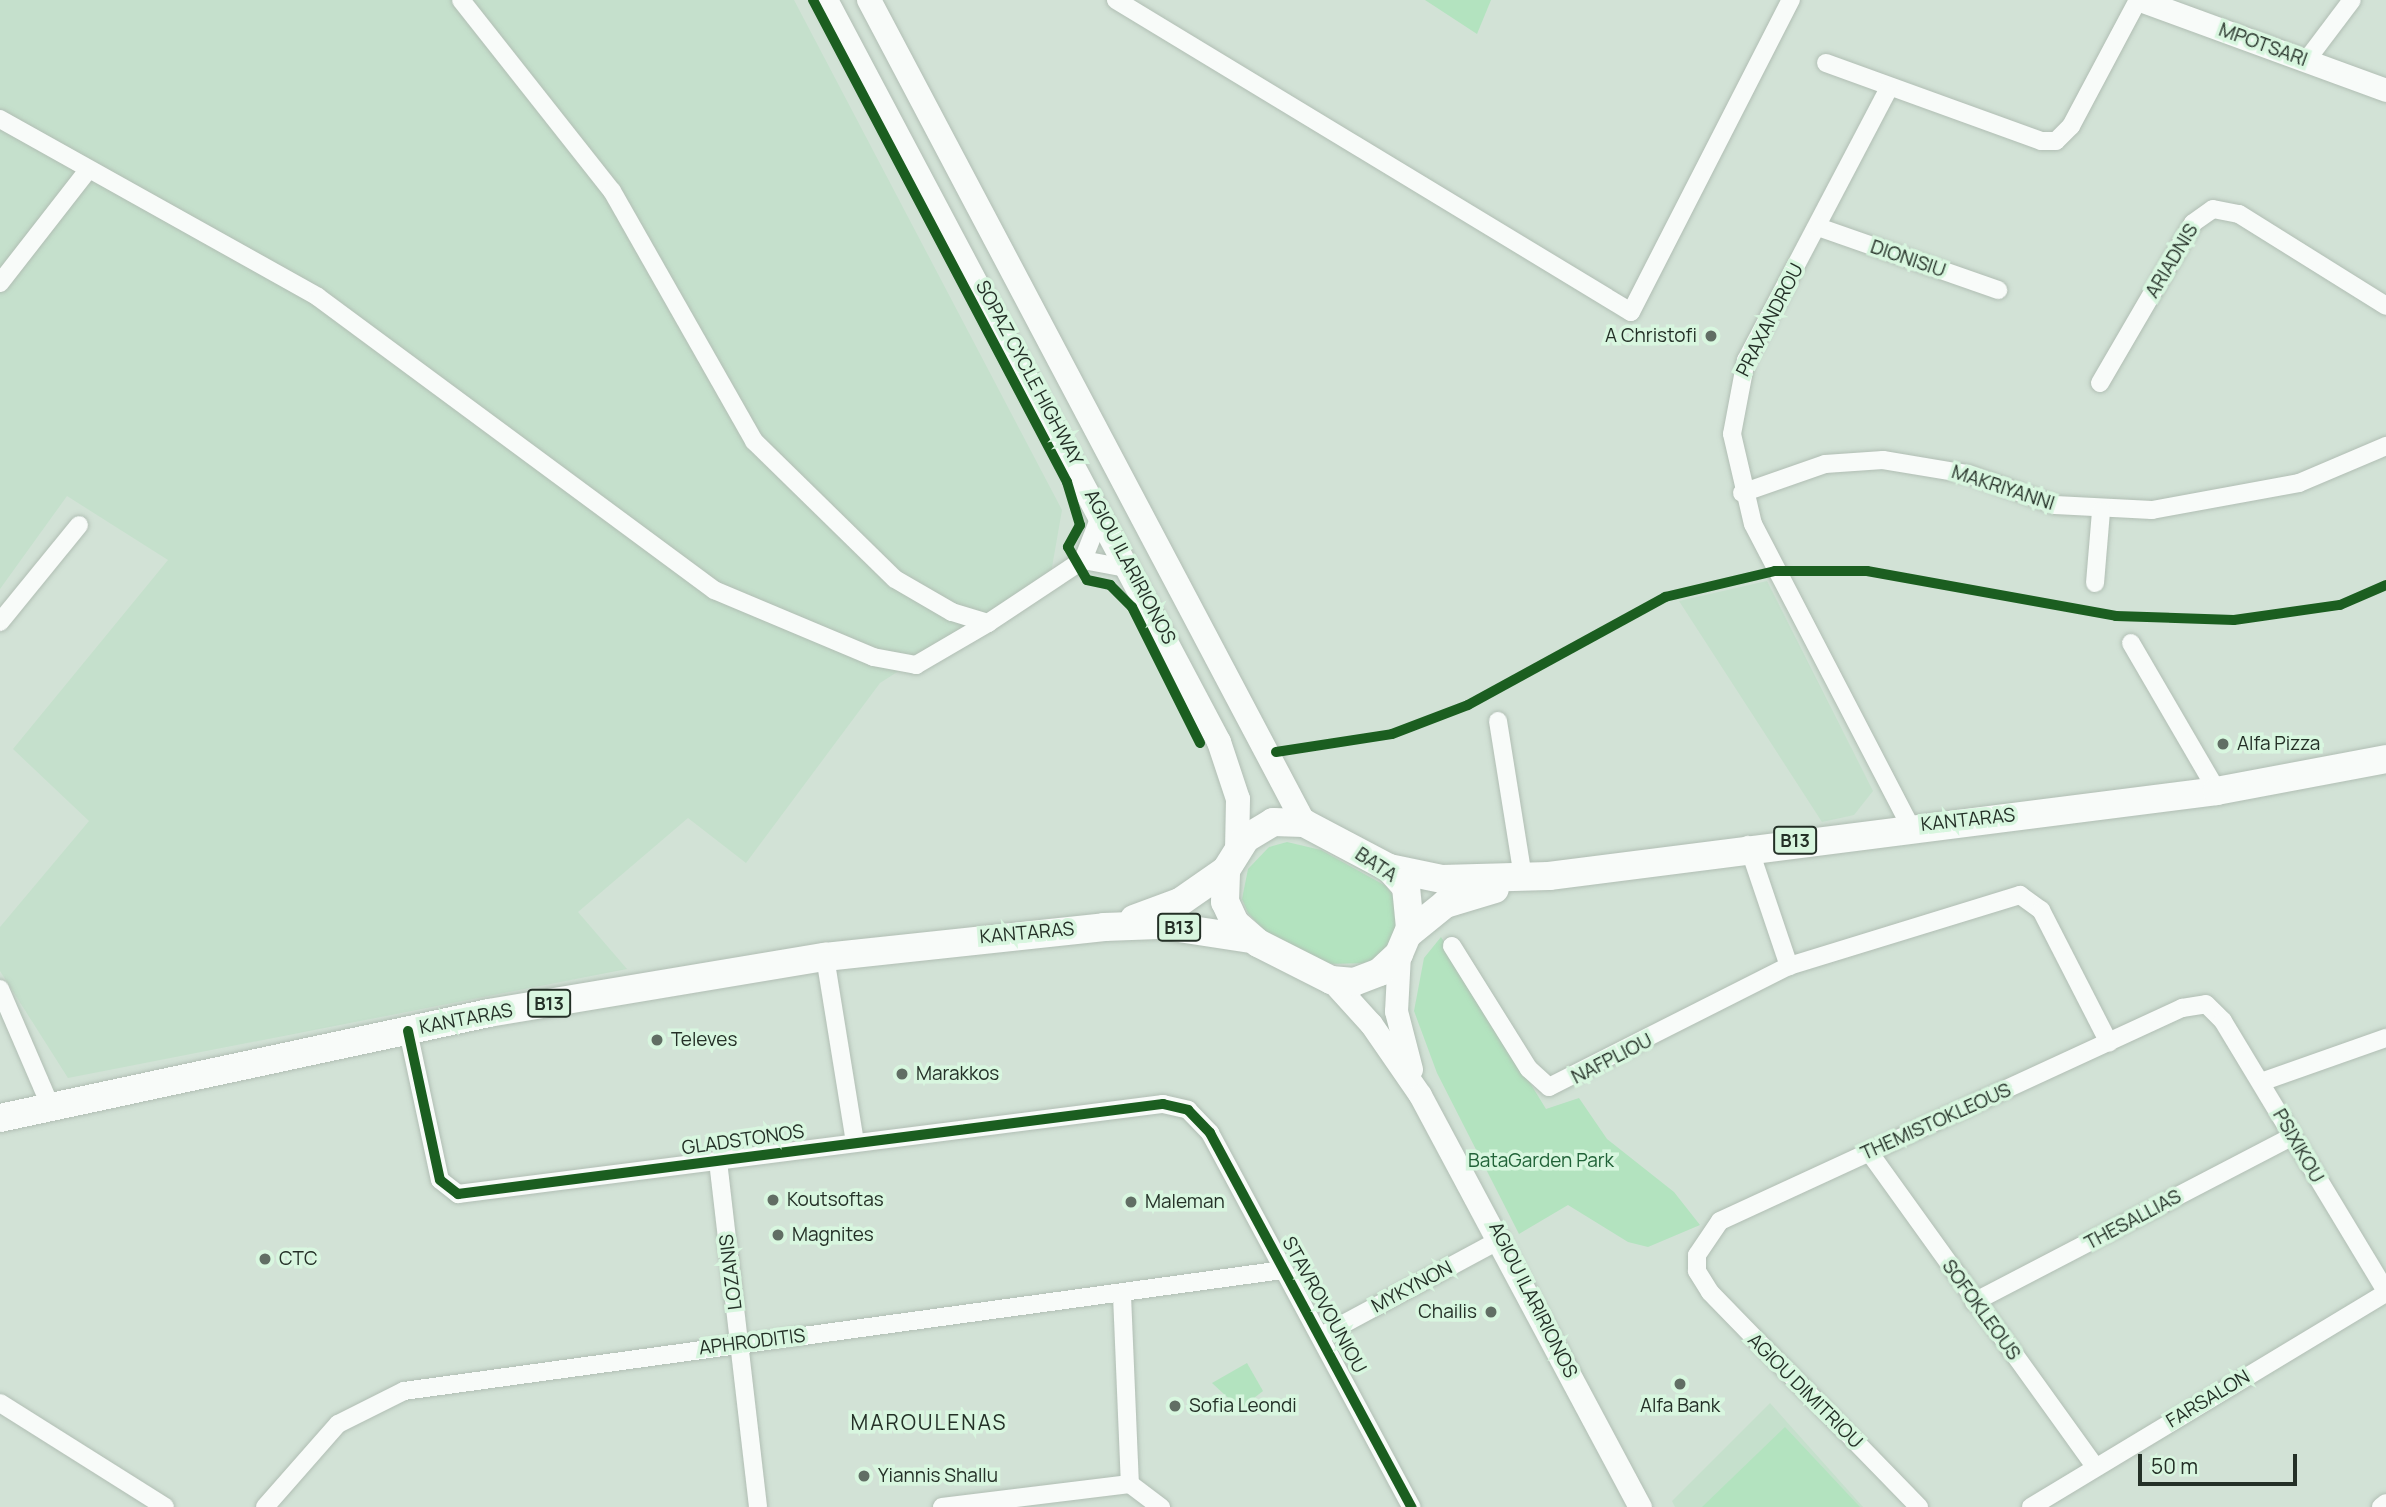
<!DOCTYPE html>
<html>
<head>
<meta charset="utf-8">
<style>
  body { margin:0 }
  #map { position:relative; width:2386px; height:1507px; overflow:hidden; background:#d2e2d6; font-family:Manrope,sans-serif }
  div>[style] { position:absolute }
  .built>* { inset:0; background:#c5e0cc }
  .green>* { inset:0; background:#b3e3bf }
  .roads { filter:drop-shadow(0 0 2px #b1beb4) drop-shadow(0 0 2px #b1beb4) }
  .minor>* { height:18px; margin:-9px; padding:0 9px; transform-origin:9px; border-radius:9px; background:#f8fbf9 }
  .tertiary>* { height:23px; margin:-11.5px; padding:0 11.5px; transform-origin:11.5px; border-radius:11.5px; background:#f8fbf9 }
  .secondary>* { height:24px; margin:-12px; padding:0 12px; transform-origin:12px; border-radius:12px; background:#f8fbf9 }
  .primary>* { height:28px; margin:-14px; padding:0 14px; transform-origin:14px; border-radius:14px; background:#f8fbf9 }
  .cycleway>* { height:10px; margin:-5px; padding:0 5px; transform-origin:5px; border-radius:5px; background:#1b5e20 }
  .dots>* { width:19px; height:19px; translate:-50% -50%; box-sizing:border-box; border:4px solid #d8f6df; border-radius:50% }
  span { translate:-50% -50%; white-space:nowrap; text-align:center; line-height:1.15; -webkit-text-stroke:7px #d8f6df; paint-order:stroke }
  .shield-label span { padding:2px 5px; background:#d8f6df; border:2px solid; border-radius:5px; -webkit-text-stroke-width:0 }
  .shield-label { font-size:18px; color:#243027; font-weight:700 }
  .street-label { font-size:19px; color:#243027 }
  .poi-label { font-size:19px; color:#243027 }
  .right { translate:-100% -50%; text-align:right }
  .left { translate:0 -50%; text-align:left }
  .park-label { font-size:19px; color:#216338 }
  .neighbourhood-label { font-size:21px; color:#243027; letter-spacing:2px }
  .scale { position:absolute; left:2138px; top:1454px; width:159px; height:32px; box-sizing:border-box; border:4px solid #243027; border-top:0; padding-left:9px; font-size:21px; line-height:24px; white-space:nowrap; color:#243027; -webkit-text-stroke:5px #d8f6df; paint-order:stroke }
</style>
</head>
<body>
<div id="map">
  <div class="built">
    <div style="clip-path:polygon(0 0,794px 0,1062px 510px,1051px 573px,880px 683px,746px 863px,688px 818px,578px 912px,627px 969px,68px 1078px,0 971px,0 927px,89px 821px,13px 749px,168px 560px,67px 496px,0 589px)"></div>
    <div style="clip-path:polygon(1767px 581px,1873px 791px,1854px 815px,1822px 822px,1679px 601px)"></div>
    <div style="clip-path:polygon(1770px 1403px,1863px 1507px,1675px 1507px,1672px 1501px)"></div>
  </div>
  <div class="green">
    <div style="clip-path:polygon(1425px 0,1491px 0,1477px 34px)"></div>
    <div style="clip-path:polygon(1287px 842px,1321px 850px,1386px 886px,1396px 900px,1398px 936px,1374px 963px,1326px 964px,1266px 932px,1248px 913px,1242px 899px,1248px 869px,1269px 847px)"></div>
    <div style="clip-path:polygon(1441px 937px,1546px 1109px,1579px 1098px,1607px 1139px,1674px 1192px,1700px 1225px,1648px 1247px,1628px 1242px,1568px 1205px,1519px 1234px,1437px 1073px,1414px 1011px,1424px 958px)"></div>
    <div style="clip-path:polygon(1247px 1363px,1263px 1391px,1240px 1409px,1212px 1383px)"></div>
    <div style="clip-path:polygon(1785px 1427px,1860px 1507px,1702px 1507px)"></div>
  </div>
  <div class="roads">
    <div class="minor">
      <div style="left:461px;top:0;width:243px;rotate:51.7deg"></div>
      <div style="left:612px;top:191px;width:288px;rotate:60.4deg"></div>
      <div style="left:754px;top:441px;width:197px;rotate:44.4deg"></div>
      <div style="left:895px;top:579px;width:66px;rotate:30.1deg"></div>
      <div style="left:952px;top:612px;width:38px;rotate:17deg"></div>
      <div style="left:1116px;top:0;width:602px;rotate:31.21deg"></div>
      <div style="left:1631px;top:312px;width:351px;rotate:-62.9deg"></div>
      <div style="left:2306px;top:61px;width:76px;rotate:-53deg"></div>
      <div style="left:1826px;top:63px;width:229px;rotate:19.9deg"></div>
      <div style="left:2041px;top:141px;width:15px"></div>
      <div style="left:2056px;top:141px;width:21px;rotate:-45deg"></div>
      <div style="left:2071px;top:126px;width:143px;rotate:-62deg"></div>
      <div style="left:1889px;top:88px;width:307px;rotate:117.7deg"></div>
      <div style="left:1746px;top:360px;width:75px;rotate:100.7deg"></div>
      <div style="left:1732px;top:434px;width:92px;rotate:76.9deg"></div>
      <div style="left:1753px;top:524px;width:340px;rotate:62.5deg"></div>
      <div style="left:0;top:119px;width:364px;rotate:29.2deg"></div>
      <div style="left:318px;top:297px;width:493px;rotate:36.5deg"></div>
      <div style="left:714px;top:590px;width:173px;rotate:22.8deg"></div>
      <div style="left:873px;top:657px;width:44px;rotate:10.5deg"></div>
      <div style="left:916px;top:665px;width:83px;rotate:-30.3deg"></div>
      <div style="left:988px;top:623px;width:114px;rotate:-33.6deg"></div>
      <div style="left:1083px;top:560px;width:49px;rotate:-68.6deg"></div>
      <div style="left:1818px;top:227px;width:191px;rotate:19.3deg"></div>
      <div style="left:0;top:283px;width:143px;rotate:-52.1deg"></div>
      <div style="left:2100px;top:383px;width:185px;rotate:-59.8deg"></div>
      <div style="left:2193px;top:223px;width:24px;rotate:-35deg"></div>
      <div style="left:2213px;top:209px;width:26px;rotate:11deg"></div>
      <div style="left:2239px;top:214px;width:173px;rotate:32deg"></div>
      <div style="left:1742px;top:493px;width:88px;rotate:-19.3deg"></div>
      <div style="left:1825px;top:464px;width:58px;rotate:-3.9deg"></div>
      <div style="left:1883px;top:460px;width:86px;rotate:9.4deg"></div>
      <div style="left:1968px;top:474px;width:92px;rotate:19.6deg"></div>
      <div style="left:2055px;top:505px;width:97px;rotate:3deg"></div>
      <div style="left:2152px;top:510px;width:149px;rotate:-10.4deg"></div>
      <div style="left:2299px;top:483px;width:95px;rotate:-23deg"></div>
      <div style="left:1083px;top:560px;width:49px;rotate:10.6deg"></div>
      <div style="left:2095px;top:583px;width:72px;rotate:-85.2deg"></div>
      <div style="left:0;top:622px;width:125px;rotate:-50.8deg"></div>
      <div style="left:2131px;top:643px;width:171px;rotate:59.8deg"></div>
      <div style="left:1498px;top:721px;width:158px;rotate:80.9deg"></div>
      <div style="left:1748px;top:845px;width:128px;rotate:71.3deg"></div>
      <div style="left:1452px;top:946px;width:145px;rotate:58deg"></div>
      <div style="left:1529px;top:1069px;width:27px;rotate:42deg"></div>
      <div style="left:1549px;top:1087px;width:269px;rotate:-26.8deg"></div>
      <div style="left:1789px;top:966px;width:242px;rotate:-17.1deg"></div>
      <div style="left:2020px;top:895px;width:26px;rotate:36deg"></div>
      <div style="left:2041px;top:910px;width:149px;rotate:62.9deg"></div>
      <div style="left:825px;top:957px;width:187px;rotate:80.8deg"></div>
      <div style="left:0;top:989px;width:126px;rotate:66.7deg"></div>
      <div style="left:408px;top:1031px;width:152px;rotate:77.9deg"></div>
      <div style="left:440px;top:1180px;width:23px;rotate:38deg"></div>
      <div style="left:458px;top:1194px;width:711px;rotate:-7.28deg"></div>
      <div style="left:1163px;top:1104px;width:26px;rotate:13deg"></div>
      <div style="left:1188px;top:1110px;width:32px;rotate:46deg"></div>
      <div style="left:1210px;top:1133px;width:425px;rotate:61.7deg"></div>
      <div style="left:2261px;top:1082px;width:133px;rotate:-19.4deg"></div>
      <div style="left:1869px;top:1152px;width:387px;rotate:54.3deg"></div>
      <div style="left:718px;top:1161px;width:348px;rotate:83.4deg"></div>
      <div style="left:1122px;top:1295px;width:189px;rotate:87.6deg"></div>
      <div style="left:1974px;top:1302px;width:357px;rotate:-27.5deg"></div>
      <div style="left:1323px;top:1335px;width:202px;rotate:-28.3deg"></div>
      <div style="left:0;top:1403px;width:195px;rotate:32.2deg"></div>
      <div style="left:265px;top:1507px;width:111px;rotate:-48.7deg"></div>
      <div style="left:338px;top:1424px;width:74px;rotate:-26.6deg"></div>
      <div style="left:404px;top:1391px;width:887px;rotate:-7.84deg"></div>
      <div style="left:942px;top:1507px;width:189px;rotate:-7deg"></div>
      <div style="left:1130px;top:1484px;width:39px;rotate:37deg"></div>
      <div style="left:1919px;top:1507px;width:300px;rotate:-134.2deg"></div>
      <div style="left:1710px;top:1292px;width:25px;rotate:-122deg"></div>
      <div style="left:1697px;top:1271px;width:16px;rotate:-90deg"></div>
      <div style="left:1697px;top:1255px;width:41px;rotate:-55.9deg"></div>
      <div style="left:1720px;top:1221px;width:509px;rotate:-24.75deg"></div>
      <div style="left:2182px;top:1008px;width:24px;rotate:-9deg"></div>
      <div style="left:2206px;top:1004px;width:24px;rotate:45deg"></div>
      <div style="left:2223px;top:1021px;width:315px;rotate:58.9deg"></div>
      <div style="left:2031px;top:1507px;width:415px;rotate:-31.1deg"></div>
      <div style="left:2381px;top:1507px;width:6px;rotate:-39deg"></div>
    </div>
    <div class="tertiary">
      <div style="left:2140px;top:0;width:262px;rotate:20.1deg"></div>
      <div style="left:1399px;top:954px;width:57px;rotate:93deg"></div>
      <div style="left:1396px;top:1011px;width:60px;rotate:75.5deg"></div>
      <div style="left:1331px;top:980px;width:59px;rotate:47.7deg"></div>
      <div style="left:1371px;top:1024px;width:86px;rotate:55.4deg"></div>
      <div style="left:1420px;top:1095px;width:467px;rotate:61.9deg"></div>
    </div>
    <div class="secondary">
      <div style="left:826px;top:0;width:840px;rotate:62.09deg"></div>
      <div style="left:1219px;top:742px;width:60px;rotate:71.6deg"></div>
      <div style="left:1238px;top:799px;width:50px;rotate:91.1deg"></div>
      <div style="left:869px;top:0;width:931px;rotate:62.14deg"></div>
    </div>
    <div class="primary">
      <div style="left:1273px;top:822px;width:31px;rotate:2deg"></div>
      <div style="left:1304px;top:823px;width:96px;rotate:27.9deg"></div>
      <div style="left:1389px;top:868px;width:25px;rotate:48deg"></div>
      <div style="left:1406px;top:887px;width:41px;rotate:84.4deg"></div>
      <div style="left:1410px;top:928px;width:28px;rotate:113deg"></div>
      <div style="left:1399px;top:954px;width:26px;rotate:137deg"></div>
      <div style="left:1380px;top:972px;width:28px;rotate:159deg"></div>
      <div style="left:1354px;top:982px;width:23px;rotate:-175deg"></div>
      <div style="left:1331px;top:980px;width:82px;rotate:-153.1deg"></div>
      <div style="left:1258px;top:943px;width:30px;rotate:-139deg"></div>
      <div style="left:1235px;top:923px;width:23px;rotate:-115deg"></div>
      <div style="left:1225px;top:902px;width:32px;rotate:-88deg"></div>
      <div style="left:1226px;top:870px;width:36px;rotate:-58deg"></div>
      <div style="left:1245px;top:839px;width:33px;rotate:-31deg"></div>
      <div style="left:1389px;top:868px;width:54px;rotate:11.7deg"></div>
      <div style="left:1442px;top:879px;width:107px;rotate:-1.6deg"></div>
      <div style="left:1549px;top:876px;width:673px;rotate:-7.25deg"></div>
      <div style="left:2217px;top:791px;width:172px;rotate:-10.7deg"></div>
      <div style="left:1134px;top:919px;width:49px;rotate:-20.3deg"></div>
      <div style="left:1180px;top:902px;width:56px;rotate:-34.8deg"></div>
      <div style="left:1408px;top:934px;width:48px;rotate:-39deg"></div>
      <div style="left:1445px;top:904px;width:52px;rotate:-16.7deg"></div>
      <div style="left:0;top:1118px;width:500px;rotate:-12.12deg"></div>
      <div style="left:489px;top:1013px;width:341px;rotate:-9.5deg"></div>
      <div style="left:825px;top:957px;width:281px;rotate:-6.1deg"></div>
      <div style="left:1104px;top:927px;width:55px;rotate:-2.1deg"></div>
      <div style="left:1159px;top:925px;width:94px;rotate:8.6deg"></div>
    </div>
  </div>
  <div class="cycleway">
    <div style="left:813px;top:0;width:545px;rotate:62.21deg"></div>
    <div style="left:1067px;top:482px;width:45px;rotate:73.2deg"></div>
    <div style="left:1080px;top:525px;width:25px;rotate:119deg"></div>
    <div style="left:1068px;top:547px;width:38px;rotate:60deg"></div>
    <div style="left:1087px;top:580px;width:24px;rotate:12deg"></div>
    <div style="left:1110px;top:585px;width:31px;rotate:45deg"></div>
    <div style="left:1132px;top:607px;width:152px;rotate:63.4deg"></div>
    <div style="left:1276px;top:752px;width:117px;rotate:-8.8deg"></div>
    <div style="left:1392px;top:734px;width:81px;rotate:-20.9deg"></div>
    <div style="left:1468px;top:705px;width:225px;rotate:-28.7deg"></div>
    <div style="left:1665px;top:597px;width:113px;rotate:-13.3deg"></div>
    <div style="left:1775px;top:571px;width:92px"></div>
    <div style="left:1867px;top:571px;width:253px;rotate:10.2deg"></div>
    <div style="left:2116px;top:616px;width:118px;rotate:1.9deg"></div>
    <div style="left:2234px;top:620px;width:107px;rotate:-8.1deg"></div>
    <div style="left:2340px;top:605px;width:50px;rotate:-23.5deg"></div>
    <div style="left:408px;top:1031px;width:152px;rotate:77.9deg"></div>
    <div style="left:440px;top:1180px;width:23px;rotate:38deg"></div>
    <div style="left:458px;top:1194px;width:711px;rotate:-7.28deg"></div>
    <div style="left:1163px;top:1104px;width:26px;rotate:13deg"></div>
    <div style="left:1188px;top:1110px;width:32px;rotate:46deg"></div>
    <div style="left:1210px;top:1133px;width:425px;rotate:61.7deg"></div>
  </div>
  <div class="dots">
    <div style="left:1711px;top:336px;background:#616e64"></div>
    <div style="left:2223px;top:744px;background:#616e64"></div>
    <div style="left:657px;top:1040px;background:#616e64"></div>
    <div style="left:902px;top:1074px;background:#616e64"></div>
    <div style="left:773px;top:1200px;background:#616e64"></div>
    <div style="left:1131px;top:1202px;background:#616e64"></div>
    <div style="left:778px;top:1235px;background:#616e64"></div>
    <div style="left:265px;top:1259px;background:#616e64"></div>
    <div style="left:1491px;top:1312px;background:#616e64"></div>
    <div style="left:1680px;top:1384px;background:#616e64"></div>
    <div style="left:1175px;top:1406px;background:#616e64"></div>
    <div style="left:864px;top:1476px;background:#616e64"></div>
  </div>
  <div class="shield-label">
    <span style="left:1795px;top:840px">B13</span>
    <span style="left:1179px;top:927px">B13</span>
    <span style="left:549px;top:1003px">B13</span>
  </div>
  <div class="street-label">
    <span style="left:2263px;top:45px;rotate:20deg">MPOTSARI</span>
    <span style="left:1908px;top:259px;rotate:19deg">DIONISIU</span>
    <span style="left:2172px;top:261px;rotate:-59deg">ARIADNIS</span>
    <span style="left:1770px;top:320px;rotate:-63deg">PRAXANDROU</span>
    <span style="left:1029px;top:373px;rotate:62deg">SOPAZ CYCLE HIGHWAY</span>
    <span style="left:2003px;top:488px;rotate:18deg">MAKRIYANNI</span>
    <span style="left:1130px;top:567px;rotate:62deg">AGIOU ILARIRIONOS</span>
    <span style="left:1968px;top:820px;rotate:-6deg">KANTARAS</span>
    <span style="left:1376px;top:865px;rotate:34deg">BATA</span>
    <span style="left:1027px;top:933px;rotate:-5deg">KANTARAS</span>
    <span style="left:466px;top:1019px;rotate:-11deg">KANTARAS</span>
    <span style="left:1612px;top:1059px;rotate:-27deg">NAFPLIOU</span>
    <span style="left:1936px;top:1122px;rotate:-24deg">THEMISTOKLEOUS</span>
    <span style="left:743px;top:1140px;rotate:-8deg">GLADSTONOS</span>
    <span style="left:2298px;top:1146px;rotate:60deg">PSIXIKOU</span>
    <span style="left:2133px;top:1220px;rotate:-28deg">THESALLIAS</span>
    <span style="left:731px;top:1272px;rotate:-97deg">LOZANIS</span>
    <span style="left:1412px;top:1287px;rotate:-28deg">MYKYNON</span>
    <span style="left:1533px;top:1300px;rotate:63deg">AGIOU ILARIRIONOS</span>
    <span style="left:1324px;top:1305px;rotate:61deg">STAVROVOUNIOU</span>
    <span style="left:1981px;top:1310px;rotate:54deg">SOFOKLEOUS</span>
    <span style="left:752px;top:1342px;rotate:-7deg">APHRODITIS</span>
    <span style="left:1805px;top:1391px;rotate:45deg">AGIOU DIMITRIOU</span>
    <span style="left:2208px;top:1399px;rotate:-31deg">FARSALON</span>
  </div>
  <div class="poi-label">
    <span class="right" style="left:1697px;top:336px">A Christofi</span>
    <span class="left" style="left:2237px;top:744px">Alfa Pizza</span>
    <span class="left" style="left:671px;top:1040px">Televes</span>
    <span class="left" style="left:916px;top:1074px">Marakkos</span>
    <span class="left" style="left:787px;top:1200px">Koutsoftas</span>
    <span class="left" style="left:1145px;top:1202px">Maleman</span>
    <span class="left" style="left:792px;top:1235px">Magnites</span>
    <span class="left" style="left:279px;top:1259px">CTC</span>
    <span class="right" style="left:1477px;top:1312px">Chailis</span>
    <span class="left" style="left:1189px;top:1406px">Sofia Leondi</span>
    <span style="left:1680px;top:1406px">Alfa Bank</span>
    <span class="left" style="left:878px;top:1476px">Yiannis Shallu</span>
  </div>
  <div class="park-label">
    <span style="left:1541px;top:1161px">BataGarden Park</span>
  </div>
  <div class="neighbourhood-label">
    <span style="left:929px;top:1422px">MAROULENAS</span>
  </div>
  <div class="scale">50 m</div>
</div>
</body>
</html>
